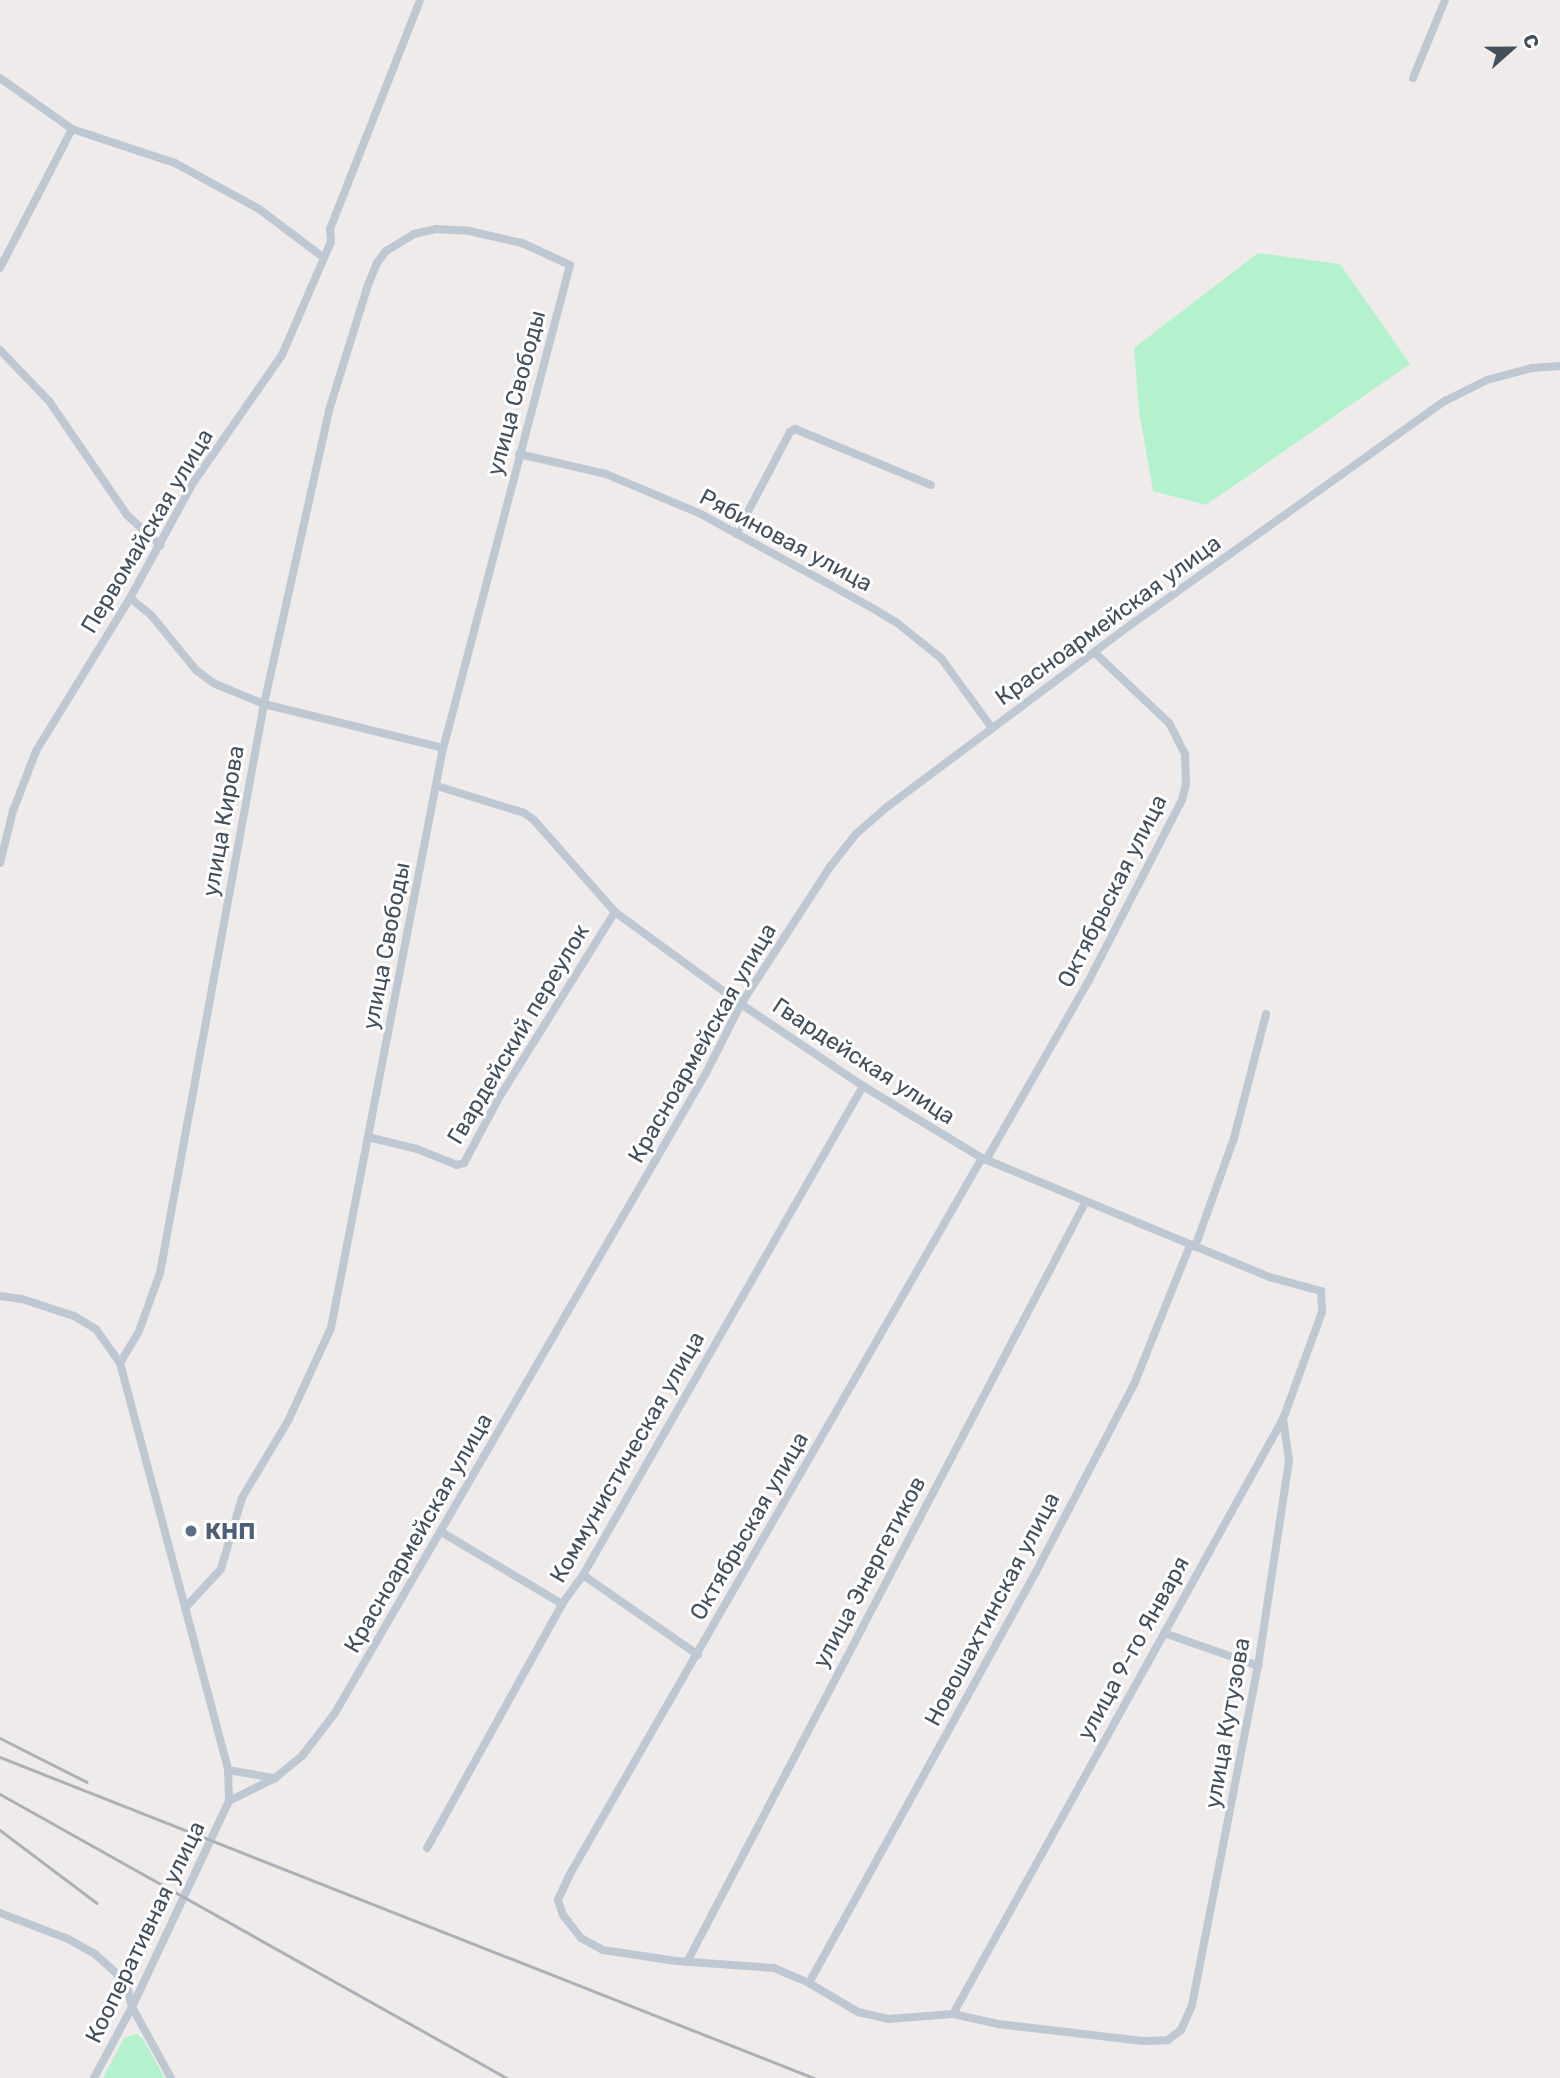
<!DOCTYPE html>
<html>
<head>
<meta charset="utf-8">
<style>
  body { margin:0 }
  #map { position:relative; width:1560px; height:2078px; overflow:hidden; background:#efebeb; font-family:Rubik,sans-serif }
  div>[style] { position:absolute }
  .green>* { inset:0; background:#b4f2cd }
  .street>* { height:8px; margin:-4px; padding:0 4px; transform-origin:4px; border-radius:4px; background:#bdc8d3 }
  .rail>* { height:2.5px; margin:-1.25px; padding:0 1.25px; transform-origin:1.25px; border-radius:1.25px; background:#adb1b7 }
  .dots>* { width:19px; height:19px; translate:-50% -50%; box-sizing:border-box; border:4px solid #fff; border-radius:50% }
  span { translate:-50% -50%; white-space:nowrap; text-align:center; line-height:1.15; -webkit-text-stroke:6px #fff; paint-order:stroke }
  .street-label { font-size:23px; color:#434f5b }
  .service-label { font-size:23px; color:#4e5e75; font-weight:700 }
  .left { translate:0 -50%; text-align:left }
  .north { position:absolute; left:1476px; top:14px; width:70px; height:70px; -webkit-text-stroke:5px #fff; paint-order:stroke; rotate:69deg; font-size:19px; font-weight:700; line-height:28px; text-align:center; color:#434f5b }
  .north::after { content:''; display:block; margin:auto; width:24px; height:32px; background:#434f5b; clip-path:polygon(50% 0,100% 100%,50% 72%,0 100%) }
</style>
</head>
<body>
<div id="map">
  <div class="green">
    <div style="clip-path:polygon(1258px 253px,1340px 264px,1410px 364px,1206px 505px,1153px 491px,1139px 411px,1134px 348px)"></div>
    <div style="clip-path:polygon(136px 2034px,142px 2038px,165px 2078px,103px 2078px,124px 2038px)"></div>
  </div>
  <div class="street">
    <div style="left:0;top:78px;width:88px;rotate:35.3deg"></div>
    <div style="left:72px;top:129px;width:108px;rotate:18.3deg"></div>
    <div style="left:175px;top:163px;width:96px;rotate:28.7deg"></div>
    <div style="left:259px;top:209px;width:81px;rotate:37deg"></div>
    <div style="left:1413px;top:78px;width:84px;rotate:-67.7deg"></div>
    <div style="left:0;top:268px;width:157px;rotate:-62.6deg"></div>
    <div style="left:0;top:350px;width:71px;rotate:46.1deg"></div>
    <div style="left:49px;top:401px;width:138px;rotate:55.6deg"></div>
    <div style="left:127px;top:515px;width:45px;rotate:42.3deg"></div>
    <div style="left:519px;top:454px;width:89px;rotate:12.9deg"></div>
    <div style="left:606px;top:474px;width:101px;rotate:22.8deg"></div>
    <div style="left:699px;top:513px;width:194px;rotate:28.7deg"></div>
    <div style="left:869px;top:606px;width:31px;rotate:31deg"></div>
    <div style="left:896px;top:622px;width:58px;rotate:38.7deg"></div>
    <div style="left:941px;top:658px;width:87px;rotate:53.9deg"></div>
    <div style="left:736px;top:534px;width:115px;rotate:-62.1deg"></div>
    <div style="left:790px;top:432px;width:6px;rotate:-31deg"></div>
    <div style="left:795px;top:429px;width:147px;rotate:22.4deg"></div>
    <div style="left:130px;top:598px;width:27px;rotate:39deg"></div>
    <div style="left:151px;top:615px;width:71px;rotate:50.7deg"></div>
    <div style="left:196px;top:670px;width:21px;rotate:37deg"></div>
    <div style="left:213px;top:683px;width:55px;rotate:22.4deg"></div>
    <div style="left:264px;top:704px;width:184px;rotate:13.8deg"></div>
    <div style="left:437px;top:786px;width:91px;rotate:17.2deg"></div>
    <div style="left:524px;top:813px;width:11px;rotate:34deg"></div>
    <div style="left:533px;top:819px;width:124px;rotate:48.6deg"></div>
    <div style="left:615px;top:912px;width:156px;rotate:36.1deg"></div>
    <div style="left:741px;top:1004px;width:147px;rotate:33.9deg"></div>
    <div style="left:863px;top:1086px;width:139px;rotate:31.2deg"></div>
    <div style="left:982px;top:1158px;width:312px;rotate:22.5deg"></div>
    <div style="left:1270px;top:1277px;width:53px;rotate:15.4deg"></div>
    <div style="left:1321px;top:1291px;width:21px;rotate:87deg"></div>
    <div style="left:1322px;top:1312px;width:114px;rotate:110deg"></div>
    <div style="left:1283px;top:1419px;width:680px;rotate:119.01deg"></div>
    <div style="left:0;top:863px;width:54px;rotate:-76deg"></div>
    <div style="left:13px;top:811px;width:64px;rotate:-69deg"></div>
    <div style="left:36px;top:751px;width:180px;rotate:-58.4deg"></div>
    <div style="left:130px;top:598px;width:131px;rotate:-61.3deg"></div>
    <div style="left:193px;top:483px;width:156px;rotate:-55.2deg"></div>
    <div style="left:282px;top:355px;width:123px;rotate:-66.6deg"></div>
    <div style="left:331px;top:242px;width:13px;rotate:-94deg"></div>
    <div style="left:330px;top:229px;width:246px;rotate:-68.5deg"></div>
    <div style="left:368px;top:1137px;width:50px;rotate:13.8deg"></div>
    <div style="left:417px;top:1149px;width:43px;rotate:21.8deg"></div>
    <div style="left:457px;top:1165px;width:7px;rotate:-16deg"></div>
    <div style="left:464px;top:1163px;width:76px;rotate:-61.8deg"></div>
    <div style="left:500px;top:1096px;width:217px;rotate:-58deg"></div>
    <div style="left:982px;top:1158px;width:826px;rotate:119.92deg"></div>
    <div style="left:570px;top:1874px;width:29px;rotate:115deg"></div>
    <div style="left:558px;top:1900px;width:16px;rotate:72deg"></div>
    <div style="left:563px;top:1915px;width:29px;rotate:52deg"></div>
    <div style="left:581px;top:1938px;width:25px;rotate:29deg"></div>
    <div style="left:603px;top:1950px;width:74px;rotate:8.6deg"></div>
    <div style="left:676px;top:1961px;width:98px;rotate:4.1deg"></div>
    <div style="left:774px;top:1968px;width:38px;rotate:23deg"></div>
    <div style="left:809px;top:1983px;width:57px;rotate:30.6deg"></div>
    <div style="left:858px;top:2012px;width:31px;rotate:13deg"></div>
    <div style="left:888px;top:2019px;width:65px;rotate:-4.4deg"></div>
    <div style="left:953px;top:2014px;width:46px;rotate:12.5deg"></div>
    <div style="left:998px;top:2024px;width:146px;rotate:6.7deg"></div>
    <div style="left:1143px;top:2041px;width:25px;rotate:-2deg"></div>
    <div style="left:1168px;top:2040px;width:16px;rotate:-38deg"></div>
    <div style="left:1181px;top:2030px;width:27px;rotate:-66deg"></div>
    <div style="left:1192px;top:2005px;width:345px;rotate:-79deg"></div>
    <div style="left:1258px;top:1666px;width:208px;rotate:-81.4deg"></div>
    <div style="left:1289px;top:1460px;width:41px;rotate:-98.3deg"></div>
    <div style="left:986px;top:1160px;width:207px;rotate:-60.2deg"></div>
    <div style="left:1089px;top:980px;width:203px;rotate:-62.7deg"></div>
    <div style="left:1182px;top:800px;width:16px;rotate:-76deg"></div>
    <div style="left:1186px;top:784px;width:30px;rotate:-92deg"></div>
    <div style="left:1185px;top:754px;width:35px;rotate:-117deg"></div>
    <div style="left:1169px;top:723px;width:103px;rotate:-136.6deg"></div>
    <div style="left:1195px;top:1247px;width:116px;rotate:-70.3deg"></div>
    <div style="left:1234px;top:1138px;width:128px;rotate:-75.5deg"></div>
    <div style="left:0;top:1296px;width:22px;rotate:8deg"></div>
    <div style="left:22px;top:1299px;width:55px;rotate:18.1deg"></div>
    <div style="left:74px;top:1316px;width:26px;rotate:31deg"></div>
    <div style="left:96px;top:1329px;width:42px;rotate:54.8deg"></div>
    <div style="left:120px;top:1363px;width:421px;rotate:75.1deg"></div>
    <div style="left:228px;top:1770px;width:31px;rotate:88deg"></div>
    <div style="left:120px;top:1363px;width:37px;rotate:-59deg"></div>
    <div style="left:139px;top:1331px;width:62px;rotate:-70.1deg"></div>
    <div style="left:160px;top:1273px;width:578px;rotate:-79.64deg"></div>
    <div style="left:264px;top:704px;width:304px;rotate:-77.5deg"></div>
    <div style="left:330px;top:407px;width:128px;rotate:-72.7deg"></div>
    <div style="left:368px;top:285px;width:24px;rotate:-68deg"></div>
    <div style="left:377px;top:263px;width:15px;rotate:-53deg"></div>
    <div style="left:386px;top:251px;width:33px;rotate:-31deg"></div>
    <div style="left:414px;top:234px;width:23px;rotate:-13deg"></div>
    <div style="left:436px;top:229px;width:33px;rotate:3deg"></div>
    <div style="left:469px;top:231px;width:54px;rotate:12.8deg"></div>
    <div style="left:522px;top:243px;width:53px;rotate:24.6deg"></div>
    <div style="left:570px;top:265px;width:499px;rotate:104.7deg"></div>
    <div style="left:443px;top:748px;width:591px;rotate:100.93deg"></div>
    <div style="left:331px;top:1328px;width:102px;rotate:114.8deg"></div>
    <div style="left:288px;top:1421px;width:90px;rotate:120.9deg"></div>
    <div style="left:242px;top:1498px;width:74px;rotate:106.5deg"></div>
    <div style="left:221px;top:1569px;width:53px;rotate:132.7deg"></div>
    <div style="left:443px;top:1533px;width:139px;rotate:30.8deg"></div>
    <div style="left:583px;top:1575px;width:140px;rotate:34.8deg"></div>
    <div style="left:1164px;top:1633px;width:100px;rotate:19.3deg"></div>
    <div style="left:228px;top:1770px;width:48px;rotate:9.7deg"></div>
    <div style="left:275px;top:1778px;width:35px;rotate:-39deg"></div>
    <div style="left:302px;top:1756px;width:54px;rotate:-52.5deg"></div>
    <div style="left:335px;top:1713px;width:740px;rotate:-59.9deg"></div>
    <div style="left:706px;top:1073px;width:77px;rotate:-63.1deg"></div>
    <div style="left:741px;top:1004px;width:163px;rotate:-57deg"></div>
    <div style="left:830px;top:867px;width:42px;rotate:-51.8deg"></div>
    <div style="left:856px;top:834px;width:41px;rotate:-41.1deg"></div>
    <div style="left:887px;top:807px;width:294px;rotate:-36.8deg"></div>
    <div style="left:1122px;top:631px;width:397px;rotate:-35.5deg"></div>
    <div style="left:1445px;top:401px;width:47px;rotate:-26.6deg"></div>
    <div style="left:1487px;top:380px;width:47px;rotate:-14.9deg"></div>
    <div style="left:1532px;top:368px;width:28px;rotate:-4deg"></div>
    <div style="left:427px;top:1848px;width:279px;rotate:-61deg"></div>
    <div style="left:562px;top:1604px;width:36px;rotate:-54deg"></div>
    <div style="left:583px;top:1575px;width:563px;rotate:-60.2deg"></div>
    <div style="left:0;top:1913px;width:73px;rotate:20.9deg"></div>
    <div style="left:68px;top:1939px;width:31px;rotate:29deg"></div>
    <div style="left:95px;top:1954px;width:27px;rotate:42deg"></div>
    <div style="left:115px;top:1972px;width:22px;rotate:54deg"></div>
    <div style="left:128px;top:1990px;width:17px;rotate:77deg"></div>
    <div style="left:132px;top:2007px;width:81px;rotate:61.2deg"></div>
    <div style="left:687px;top:1962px;width:859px;rotate:-62.33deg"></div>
    <div style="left:809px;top:1983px;width:476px;rotate:-61.1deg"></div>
    <div style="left:1039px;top:1566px;width:208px;rotate:-62.4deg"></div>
    <div style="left:1135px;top:1382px;width:148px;rotate:-68.1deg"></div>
    <div style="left:94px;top:2078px;width:81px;rotate:-61.8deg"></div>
    <div style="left:132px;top:2007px;width:228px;rotate:-64.8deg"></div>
    <div style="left:229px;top:1801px;width:51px;rotate:-26.6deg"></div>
  </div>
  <div class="rail">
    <div style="left:0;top:1738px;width:97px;rotate:26.8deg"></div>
    <div style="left:0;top:1757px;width:875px;rotate:21.52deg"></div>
    <div style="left:0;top:1794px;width:581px;rotate:29.26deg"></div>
    <div style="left:0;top:1830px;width:121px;rotate:37deg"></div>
  </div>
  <div class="dots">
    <div style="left:191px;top:1531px;background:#5c6f8a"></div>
  </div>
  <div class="street-label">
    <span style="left:516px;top:393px;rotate:-75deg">улица Свободы</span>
    <span style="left:147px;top:531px;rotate:-59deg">Первомайская улица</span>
    <span style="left:786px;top:540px;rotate:28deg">Рябиновая улица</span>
    <span style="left:1108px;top:620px;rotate:-36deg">Красноармейская улица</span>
    <span style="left:223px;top:821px;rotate:-80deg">улица Кирова</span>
    <span style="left:1112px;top:891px;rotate:-63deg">Октябрьская улица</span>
    <span style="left:386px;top:946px;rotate:-79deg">улица Свободы</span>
    <span style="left:518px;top:1034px;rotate:-59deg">Гвардейский переулок</span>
    <span style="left:702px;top:1043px;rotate:-60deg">Красноармейская улица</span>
    <span style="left:864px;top:1061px;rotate:33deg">Гвардейская улица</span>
    <span style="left:627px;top:1457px;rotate:-60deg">Коммунистическая улица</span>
    <span style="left:749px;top:1526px;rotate:-60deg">Октябрьская улица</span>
    <span style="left:418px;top:1533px;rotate:-60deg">Красноармейская улица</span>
    <span style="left:869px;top:1572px;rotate:-62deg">улица Энергетиков</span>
    <span style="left:992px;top:1609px;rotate:-62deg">Новошахтинская улица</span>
    <span style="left:1133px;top:1648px;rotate:-61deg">улица 9-го Января</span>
    <span style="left:1227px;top:1723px;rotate:-80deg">улица Кутузова</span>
    <span style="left:145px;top:1932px;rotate:-64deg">Кооперативная улица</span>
  </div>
  <div class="service-label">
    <span class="left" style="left:205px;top:1531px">КНП</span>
  </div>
  <div class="north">С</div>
</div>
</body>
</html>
